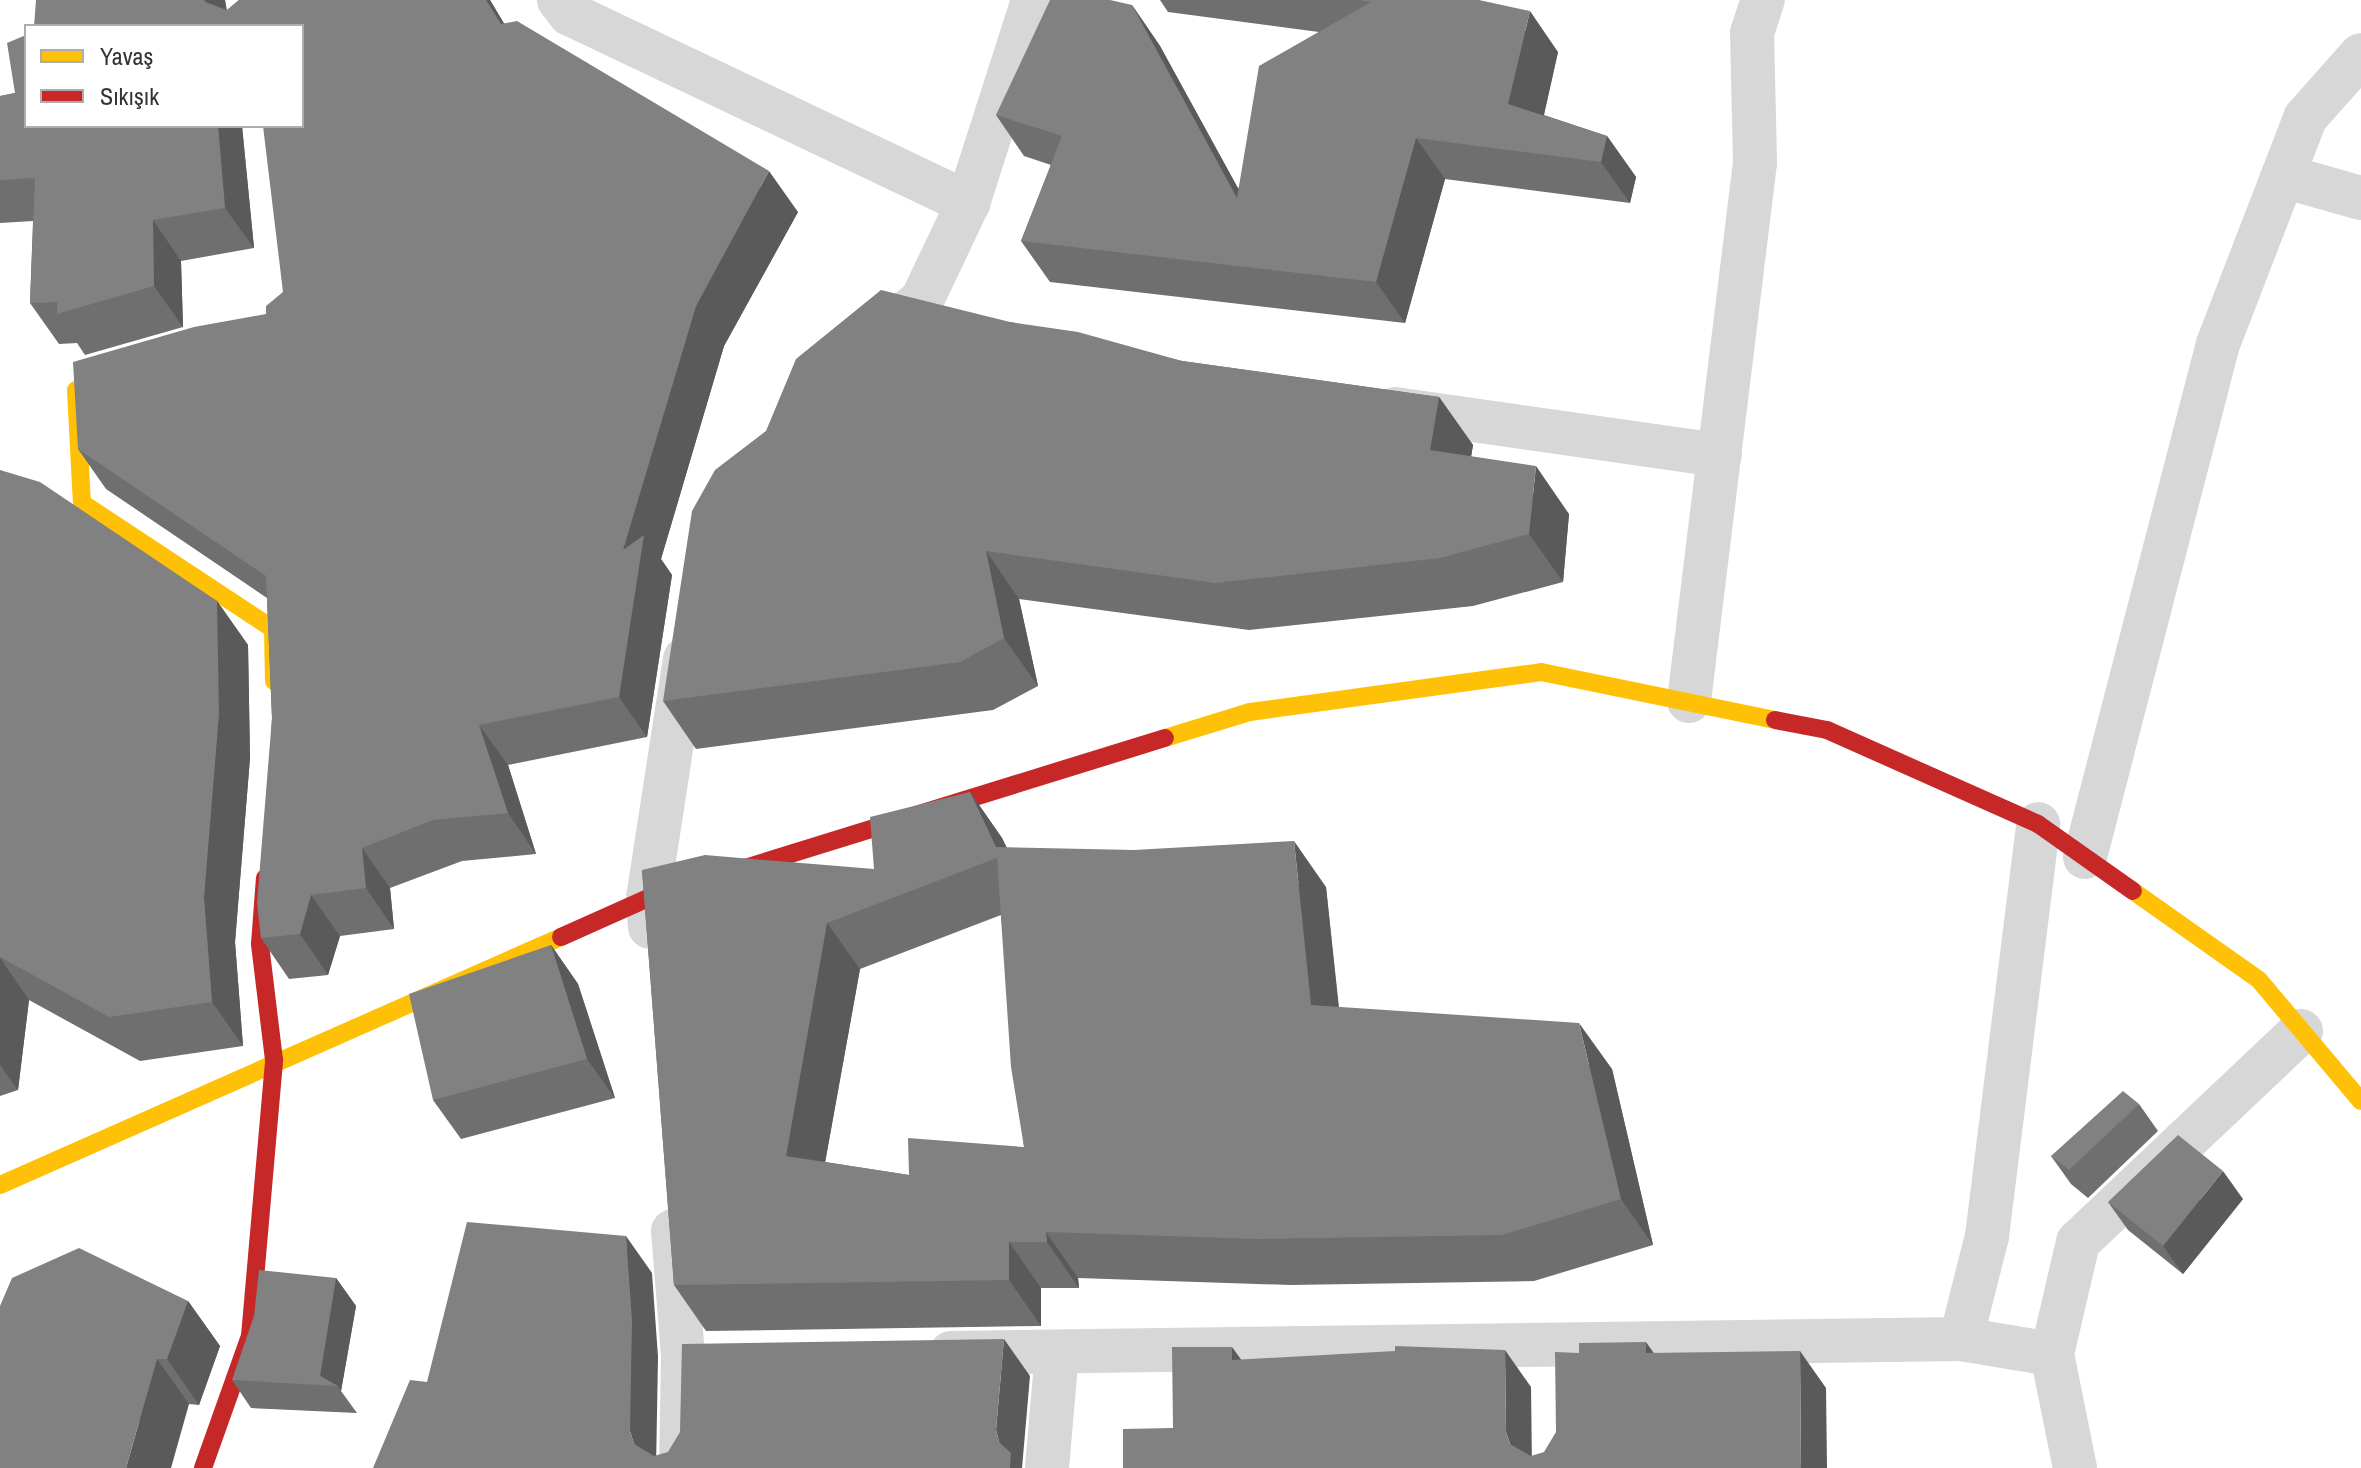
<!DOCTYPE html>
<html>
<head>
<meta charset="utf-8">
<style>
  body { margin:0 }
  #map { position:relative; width:2361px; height:1468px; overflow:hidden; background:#fff; font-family:"Archivo Narrow",sans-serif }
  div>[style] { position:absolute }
  .street>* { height:44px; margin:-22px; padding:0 22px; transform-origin:22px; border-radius:22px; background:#d7d7d7 }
  .slow>* { height:18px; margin:-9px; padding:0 9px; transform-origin:9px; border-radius:9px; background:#ffc107 }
  .jam>* { height:18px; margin:-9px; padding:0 9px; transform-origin:9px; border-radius:9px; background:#c62828 }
  .wall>* { inset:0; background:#6f6f6f }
  .shaded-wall>* { inset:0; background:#5a5a5a }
  .building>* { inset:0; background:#818181 }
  span { translate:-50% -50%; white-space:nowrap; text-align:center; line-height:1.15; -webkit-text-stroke:8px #fff; paint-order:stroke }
  .legend { position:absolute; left:24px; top:24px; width:280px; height:104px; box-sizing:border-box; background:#fff; border:2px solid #adadad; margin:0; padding:10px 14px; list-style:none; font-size:24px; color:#333 }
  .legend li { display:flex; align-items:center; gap:16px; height:40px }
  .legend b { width:40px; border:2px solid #adadad }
</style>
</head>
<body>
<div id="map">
  <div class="street">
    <div style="left:559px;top:0;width:18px;rotate:52deg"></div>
    <div style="left:570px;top:14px;width:441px;rotate:25.4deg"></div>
    <div style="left:2283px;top:176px;width:81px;rotate:15.8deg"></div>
    <div style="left:876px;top:338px;width:60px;rotate:-39.6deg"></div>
    <div style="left:922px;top:300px;width:107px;rotate:-64.6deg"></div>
    <div style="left:968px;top:203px;width:213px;rotate:-72.2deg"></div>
    <div style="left:1395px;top:409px;width:328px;rotate:8.1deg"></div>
    <div style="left:1689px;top:701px;width:542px;rotate:-83.01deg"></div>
    <div style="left:1755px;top:163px;width:130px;rotate:-91.3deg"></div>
    <div style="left:1752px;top:33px;width:35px;rotate:-72deg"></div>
    <div style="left:2085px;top:857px;width:530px;rotate:-75.47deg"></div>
    <div style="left:2218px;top:344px;width:242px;rotate:-68.9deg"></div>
    <div style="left:2305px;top:118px;width:84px;rotate:-48.4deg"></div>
    <div style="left:650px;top:927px;width:29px;rotate:-94deg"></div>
    <div style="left:648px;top:898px;width:242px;rotate:-81.2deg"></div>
    <div style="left:673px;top:1231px;width:125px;rotate:85.4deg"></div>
    <div style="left:683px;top:1356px;width:112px;rotate:91deg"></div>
    <div style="left:1961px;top:1339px;width:106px;rotate:-75.8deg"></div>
    <div style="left:1987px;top:1236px;width:415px;rotate:-82.9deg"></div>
    <div style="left:951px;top:1353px;width:1010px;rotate:-0.79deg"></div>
    <div style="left:1961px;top:1339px;width:92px;rotate:9.4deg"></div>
    <div style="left:1047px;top:1468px;width:116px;rotate:-85.1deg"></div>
    <div style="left:2075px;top:1468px;width:116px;rotate:-101.4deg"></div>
    <div style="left:2052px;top:1354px;width:115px;rotate:-76.9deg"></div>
    <div style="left:2078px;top:1242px;width:307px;rotate:-43.4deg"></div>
  </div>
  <div class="slow">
    <div style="left:76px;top:390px;width:113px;rotate:87deg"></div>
    <div style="left:82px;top:503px;width:229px;rotate:33.4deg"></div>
    <div style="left:273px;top:629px;width:52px;rotate:88.9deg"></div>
    <div style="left:1165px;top:738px;width:89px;rotate:-17deg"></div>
    <div style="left:1250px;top:712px;width:294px;rotate:-7.8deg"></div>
    <div style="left:1541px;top:672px;width:239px;rotate:11.6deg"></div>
    <div style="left:2133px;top:891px;width:154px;rotate:35.2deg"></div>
    <div style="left:2259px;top:980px;width:158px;rotate:49.9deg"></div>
    <div style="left:0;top:1185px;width:613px;rotate:-23.85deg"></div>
  </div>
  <div class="jam">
    <div style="left:1775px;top:720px;width:53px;rotate:10.9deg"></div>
    <div style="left:1827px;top:730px;width:231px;rotate:24deg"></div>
    <div style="left:2038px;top:824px;width:116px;rotate:35.2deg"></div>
    <div style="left:561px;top:937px;width:95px;rotate:-24.1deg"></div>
    <div style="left:648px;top:898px;width:541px;rotate:-17.2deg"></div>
    <div style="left:203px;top:1468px;width:140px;rotate:-70.4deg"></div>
    <div style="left:250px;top:1336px;width:277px;rotate:-85deg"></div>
    <div style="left:274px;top:1060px;width:117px;rotate:-96.9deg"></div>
    <div style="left:260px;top:944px;width:66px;rotate:-85.7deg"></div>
  </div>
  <div class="wall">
    <div style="clip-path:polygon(36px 0,225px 0,227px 10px,239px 0,490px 0,504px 24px,798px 212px,724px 346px,661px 559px,672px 575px,647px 737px,508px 765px,536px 854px,462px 861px,390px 888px,394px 929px,340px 936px,328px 975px,289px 979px,261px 938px,272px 718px,267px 598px,106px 489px,78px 449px,266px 314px,283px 292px,302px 26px)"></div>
    <div style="clip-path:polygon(1160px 0,1479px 0,1558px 52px,1544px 115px,1607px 136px,1636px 177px,1630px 203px,1445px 179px,1405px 323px,1050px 282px,1021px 241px,1051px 165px,1024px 156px,996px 115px,1132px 5px,1160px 46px,1238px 189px,1319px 32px,1168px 12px)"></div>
    <div style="clip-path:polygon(15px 93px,242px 126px,254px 248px,181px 261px,183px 327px,85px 355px,77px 343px,59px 344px,30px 303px,33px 221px,0 223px,0 96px)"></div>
    <div style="clip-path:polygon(1010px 322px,1182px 361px,1439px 397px,1473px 445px,1471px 457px,1569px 514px,1563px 582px,1473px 606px,1249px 630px,1019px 599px,1038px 686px,993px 710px,696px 749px,663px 701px)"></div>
    <div style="clip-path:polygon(0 470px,217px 601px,248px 645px,250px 758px,235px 942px,243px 1046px,140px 1061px,29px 1000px,18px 1090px,0 1096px)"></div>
    <div style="clip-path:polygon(evenodd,970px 792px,1002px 838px,1007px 848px,1326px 887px,1339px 1007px,1612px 1069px,1653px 1245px,1534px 1281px,1290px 1285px,1078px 1278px,1079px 1288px,1041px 1288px,1041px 1326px,706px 1331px,674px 1285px,642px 870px,874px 869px,970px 792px,1001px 915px,1024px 1147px,909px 1175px,825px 1162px,860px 969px,1001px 915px)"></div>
    <div style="clip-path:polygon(551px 945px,578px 984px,615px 1098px,461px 1139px,433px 1100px)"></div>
    <div style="clip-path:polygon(2139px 1104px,2158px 1131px,2088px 1198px,2071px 1184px,2051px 1156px)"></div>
    <div style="clip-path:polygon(2243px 1199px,2183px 1274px,2128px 1230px,2108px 1202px)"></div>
    <div style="clip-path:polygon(336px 1278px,356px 1306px,341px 1391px,357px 1413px,251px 1408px,232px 1380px)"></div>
    <div style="clip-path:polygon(188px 1301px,220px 1346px,199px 1405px,189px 1404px,0 1468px)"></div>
  </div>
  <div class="shaded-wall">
    <div style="clip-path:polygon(204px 0,225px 0,227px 26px)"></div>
    <div style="clip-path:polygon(486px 0,490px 0,529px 65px,501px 24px)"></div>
    <div style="clip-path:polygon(1132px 5px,1160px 46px,1266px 239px,1237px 198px)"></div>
    <div style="clip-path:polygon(1530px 11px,1558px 52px,1537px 145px,1508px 104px)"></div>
    <div style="clip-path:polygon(218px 126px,242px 126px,254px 248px,225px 208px)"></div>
    <div style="clip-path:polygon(1607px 136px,1636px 177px,1630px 203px,1601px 162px)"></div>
    <div style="clip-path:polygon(1416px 138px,1445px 179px,1405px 323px,1376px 282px)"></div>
    <div style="clip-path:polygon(769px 171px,798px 212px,724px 346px,661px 559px,672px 575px,647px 737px,619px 697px,623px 550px,696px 306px)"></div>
    <div style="clip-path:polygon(153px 220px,181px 261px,183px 327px,154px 286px)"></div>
    <div style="clip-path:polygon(1439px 397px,1473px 445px,1464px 498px,1430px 450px)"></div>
    <div style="clip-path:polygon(1536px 466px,1569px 514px,1563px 582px,1529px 534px)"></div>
    <div style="clip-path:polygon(986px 551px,1019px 599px,1038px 686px,1004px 638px)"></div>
    <div style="clip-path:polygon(217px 601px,248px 645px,250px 758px,235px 942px,243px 1046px,212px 1002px,204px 898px)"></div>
    <div style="clip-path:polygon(479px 725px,508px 765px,536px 854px,508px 813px)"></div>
    <div style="clip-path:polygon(970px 792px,1002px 838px,1028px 893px,996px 847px)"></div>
    <div style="clip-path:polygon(1294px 841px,1326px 887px,1343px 1051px,1311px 1005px)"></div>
    <div style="clip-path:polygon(362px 848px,390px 888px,394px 929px,366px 888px)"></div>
    <div style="clip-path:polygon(311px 895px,340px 936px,328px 975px,300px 934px)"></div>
    <div style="clip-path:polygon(827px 923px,860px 969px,818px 1202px,786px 1156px)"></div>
    <div style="clip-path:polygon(551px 945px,578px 984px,615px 1098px,587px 1059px)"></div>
    <div style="clip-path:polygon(0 958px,29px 1000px,18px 1090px,0 1065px)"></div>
    <div style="clip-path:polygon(1579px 1023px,1612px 1069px,1653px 1245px,1621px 1199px)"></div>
    <div style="clip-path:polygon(2223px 1171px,2243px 1199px,2183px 1274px,2163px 1246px)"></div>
    <div style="clip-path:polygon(1046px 1232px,1078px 1278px,1079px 1288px,1047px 1242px)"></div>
    <div style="clip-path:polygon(626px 1236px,652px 1273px,658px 1357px,656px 1468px,634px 1444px,630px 1431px)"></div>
    <div style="clip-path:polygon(1009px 1242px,1041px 1288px,1041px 1326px,1009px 1280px)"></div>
    <div style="clip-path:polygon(336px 1278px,356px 1306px,341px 1391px,338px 1386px,320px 1376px)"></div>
    <div style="clip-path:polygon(188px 1301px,220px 1346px,199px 1405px,167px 1359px)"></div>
    <div style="clip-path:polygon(1004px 1339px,1030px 1376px,1022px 1468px,1010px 1468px,999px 1442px,996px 1430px)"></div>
    <div style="clip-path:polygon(1646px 1342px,1672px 1379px,1646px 1353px)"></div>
    <div style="clip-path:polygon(1232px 1347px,1258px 1383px,1232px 1360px)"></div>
    <div style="clip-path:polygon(1505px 1350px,1531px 1387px,1532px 1468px,1510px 1444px,1506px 1432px)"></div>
    <div style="clip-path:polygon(1800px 1351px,1826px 1388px,1827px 1468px,1801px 1468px)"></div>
    <div style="clip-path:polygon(157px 1359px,189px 1404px,171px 1468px,126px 1468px)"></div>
  </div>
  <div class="building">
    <div style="clip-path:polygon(36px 0,204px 0,205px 2px,227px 10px,239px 0,486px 0,501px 24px,517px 21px,769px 171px,696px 306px,623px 550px,644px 535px,619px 697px,479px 725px,508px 813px,433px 820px,362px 848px,366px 888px,311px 895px,300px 934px,261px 938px,257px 903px,272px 718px,266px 576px,78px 449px,73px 362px,194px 327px,266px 314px,266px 306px,283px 292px,263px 126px,302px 126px,302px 26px,34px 26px)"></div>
    <div style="clip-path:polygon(1050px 0,1110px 0,1132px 5px,1237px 198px,1259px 66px,1371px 2px,1360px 0,1479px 0,1530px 11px,1508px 104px,1607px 136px,1601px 162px,1416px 138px,1376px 282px,1021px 241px,1062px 136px,996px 115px)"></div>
    <div style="clip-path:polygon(26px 35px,26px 126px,218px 126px,225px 208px,153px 220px,154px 286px,57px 314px,57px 302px,30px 303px,35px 178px,0 180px,0 96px,15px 93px,7px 43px)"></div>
    <div style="clip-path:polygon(881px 290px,1010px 322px,1078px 332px,1182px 361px,1439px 397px,1430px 450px,1536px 466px,1529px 534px,1440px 558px,1215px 583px,986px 551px,1004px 638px,960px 662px,663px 701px,692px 511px,715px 470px,766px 431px,796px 359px)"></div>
    <div style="clip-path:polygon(0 470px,40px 482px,217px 601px,219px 714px,204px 898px,212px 1002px,109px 1017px,0 957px)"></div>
    <div style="clip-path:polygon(evenodd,970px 792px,996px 847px,1134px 850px,1294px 841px,1311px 1005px,1579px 1023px,1621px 1199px,1502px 1235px,1258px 1239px,1046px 1232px,1047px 1242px,1009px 1242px,1009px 1280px,674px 1285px,642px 870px,705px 855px,874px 869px,870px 817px,970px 792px,997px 858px,1011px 1067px,1024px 1147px,908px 1138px,909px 1175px,786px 1156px,827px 923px,997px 858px)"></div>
    <div style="clip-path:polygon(551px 945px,587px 1059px,433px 1100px,409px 994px)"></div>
    <div style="clip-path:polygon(2123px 1091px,2139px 1104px,2069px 1170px,2051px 1156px)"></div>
    <div style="clip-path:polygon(2178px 1135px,2223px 1171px,2163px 1246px,2108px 1202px)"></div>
    <div style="clip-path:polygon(467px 1222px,626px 1236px,632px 1320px,630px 1431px,634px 1444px,654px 1456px,668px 1452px,680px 1432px,682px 1344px,1004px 1339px,996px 1430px,999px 1442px,1011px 1453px,1010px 1468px,373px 1468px,410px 1380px,427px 1382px)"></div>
    <div style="clip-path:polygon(79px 1248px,188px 1301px,167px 1359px,157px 1359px,126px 1468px,0 1468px,0 1306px,12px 1278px)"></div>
    <div style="clip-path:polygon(259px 1270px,336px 1278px,320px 1376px,338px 1386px,232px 1380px,254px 1316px)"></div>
    <div style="clip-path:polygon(1646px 1342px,1646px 1353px,1800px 1351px,1801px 1468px,1123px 1468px,1123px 1429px,1173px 1428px,1172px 1347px,1232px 1347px,1232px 1360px,1395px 1351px,1395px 1346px,1505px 1350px,1506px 1432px,1510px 1444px,1531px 1456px,1544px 1452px,1556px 1432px,1555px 1352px,1579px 1353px,1579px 1343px)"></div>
  </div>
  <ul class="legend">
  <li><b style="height:10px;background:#ffc107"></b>Yavaş</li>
  <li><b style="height:10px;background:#c62828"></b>Sıkışık</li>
  </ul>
</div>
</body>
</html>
